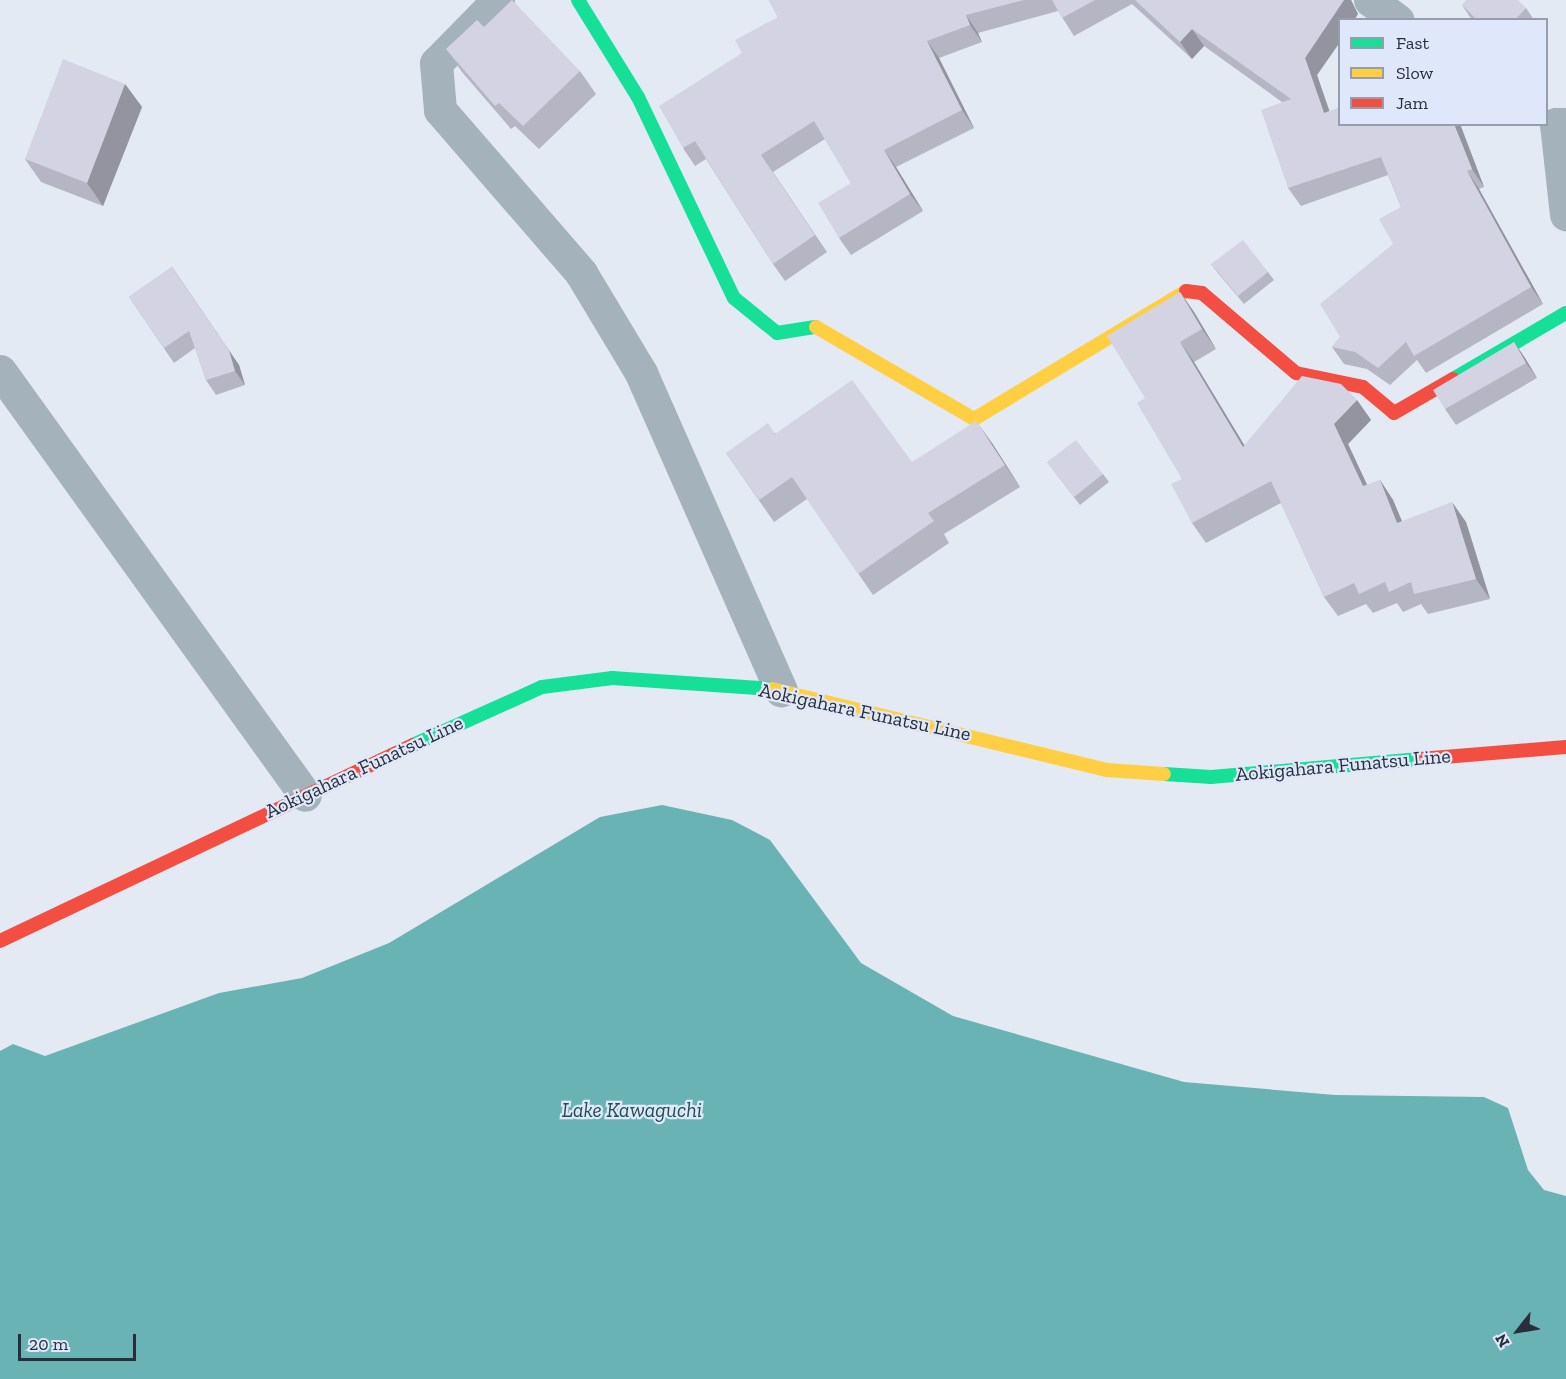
<!DOCTYPE html>
<html>
<head>
<meta charset="utf-8">
<style>
  body { margin:0 }
  #map { position:relative; width:1566px; height:1379px; overflow:hidden; background:#e4eaf4; font-family:"Zilla Slab",serif }
  div>[style] { position:absolute }
  .water>* { inset:0; background:#6ab3b4 }
  .street>* { height:33px; margin:-16.5px; padding:0 16.5px; transform-origin:16.5px; border-radius:16.5px; background:#a4b3bb }
  .fast>* { height:14px; margin:-7px; padding:0 7px; transform-origin:7px; border-radius:7px; background:#16e098 }
  .slow>* { height:14px; margin:-7px; padding:0 7px; transform-origin:7px; border-radius:7px; background:#ffcf43 }
  .jam>* { height:14px; margin:-7px; padding:0 7px; transform-origin:7px; border-radius:7px; background:#f24e42 }
  .wall>* { inset:0; background:#b5b5c4 }
  .shaded-wall>* { inset:0; background:#9494a0 }
  .building>* { inset:0; background:#d3d3e4 }
  span { translate:-50% -50%; white-space:nowrap; text-align:center; line-height:1.15; -webkit-text-stroke:4.5px #dee8fa; paint-order:stroke }
  .street-label { font-size:20px; color:#292f3a }
  .water-label { font-size:21px; color:#224e4d; font-style:italic }
  .legend { position:absolute; left:1338px; top:18px; width:210px; height:108px; box-sizing:border-box; background:#dee8fa; border:2px solid #969ead; margin:0; padding:8px 10px; list-style:none; font-size:18px; color:#292f3a }
  .legend li { display:flex; align-items:center; gap:12px; height:30px }
  .legend b { width:30px; border:2px solid #969ead }
  .north { position:absolute; left:1488px; top:1301px; width:60px; height:60px; -webkit-text-stroke:4px #dee8fa; paint-order:stroke; rotate:239deg; font-size:16px; font-weight:700; line-height:24px; text-align:center; color:#292f3a }
  .north::after { content:''; display:block; margin:auto; width:21px; height:27px; background:#292f3a; clip-path:polygon(50% 0,100% 100%,50% 72%,0 100%) }
  .scale { position:absolute; left:18px; top:1334px; width:118px; height:27px; box-sizing:border-box; border:3px solid #292f3a; border-top:0; padding-left:8px; font-size:18px; line-height:21px; white-space:nowrap; color:#292f3a; -webkit-text-stroke:4px #dee8fa; paint-order:stroke }
</style>
</head>
<body>
<div id="map">
  <div class="water">
    <div style="clip-path:polygon(662px 805px,732px 820px,770px 840px,861px 963px,953px 1016px,1184px 1082px,1335px 1095px,1484px 1097px,1508px 1108px,1528px 1170px,1544px 1190px,1566px 1196px,1566px 1379px,0 1379px,0 1051px,13px 1044px,45px 1056px,219px 993px,302px 978px,389px 943px,600px 817px)"></div>
  </div>
  <div class="street">
    <div style="left:498px;top:0;width:88px;rotate:134.5deg"></div>
    <div style="left:436px;top:63px;width:47px;rotate:85.1deg"></div>
    <div style="left:440px;top:110px;width:216px;rotate:49.1deg"></div>
    <div style="left:581px;top:273px;width:117px;rotate:59deg"></div>
    <div style="left:641px;top:373px;width:347px;rotate:66.2deg"></div>
    <div style="left:1370px;top:0;width:34px;rotate:36deg"></div>
    <div style="left:1566px;top:124px;width:10px;rotate:180deg"></div>
    <div style="left:1556px;top:124px;width:91px;rotate:83.7deg"></div>
    <div style="left:0;top:371px;width:522px;rotate:54.27deg"></div>
  </div>
  <div class="fast">
    <div style="left:578px;top:0;width:114px;rotate:58.3deg"></div>
    <div style="left:638px;top:97px;width:223px;rotate:64.5deg"></div>
    <div style="left:734px;top:298px;width:55px;rotate:39.1deg"></div>
    <div style="left:777px;top:333px;width:39px;rotate:-9deg"></div>
    <div style="left:1453px;top:379px;width:131px;rotate:-30.3deg"></div>
    <div style="left:413px;top:745px;width:141px;rotate:-24.2deg"></div>
    <div style="left:542px;top:687px;width:71px;rotate:-7.3deg"></div>
    <div style="left:612px;top:678px;width:160px;rotate:3.9deg"></div>
    <div style="left:1164px;top:774px;width:47px;rotate:3.7deg"></div>
    <div style="left:1211px;top:777px;width:210px;rotate:-4.9deg"></div>
  </div>
  <div class="slow">
    <div style="left:816px;top:327px;width:183px;rotate:30.2deg"></div>
    <div style="left:974px;top:419px;width:248px;rotate:-31.1deg"></div>
    <div style="left:772px;top:689px;width:345px;rotate:13.6deg"></div>
    <div style="left:1107px;top:770px;width:57px;rotate:4deg"></div>
  </div>
  <div class="jam">
    <div style="left:1186px;top:291px;width:16px;rotate:7deg"></div>
    <div style="left:1202px;top:293px;width:123px;rotate:40.4deg"></div>
    <div style="left:1296px;top:373px;width:68px;rotate:11.8deg"></div>
    <div style="left:1363px;top:387px;width:40px;rotate:40deg"></div>
    <div style="left:1394px;top:413px;width:68px;rotate:-30deg"></div>
    <div style="left:1420px;top:759px;width:146px;rotate:-4.7deg"></div>
    <div style="left:0;top:941px;width:457px;rotate:-25.4deg"></div>
  </div>
  <div class="wall">
    <div style="clip-path:polygon(769px 0,1351px 0,1358px 14px,1354px 20px,1340px 20px,1340px 42px,1317px 75px,1329px 111px,1460px 124px,1484px 187px,1479px 189px,1543px 304px,1426px 373px,1417px 360px,1390px 385px,1367px 369px,1344px 364px,1332px 347px,1340px 337px,1393px 244px,1401px 207px,1388px 175px,1301px 206px,1288px 188px,1282px 102px,1204px 46px,1192px 59px,1132px 4px,1074px 36px,1058px 11px,978px 33px,982px 42px,939px 58px,974px 128px,896px 167px,923px 211px,851px 255px,839px 238px,851px 183px,825px 139px,773px 172px,827px 252px,785px 281px,773px 264px,706px 159px,695px 166px,683px 148px,742px 53px,778px 17px)"></div>
    <div style="clip-path:polygon(1462px 5px,1526px 8px,1534px 20px,1472px 20px)"></div>
    <div style="clip-path:polygon(484px 27px,580px 71px,596px 94px,539px 149px,515px 126px,511px 129px,462px 72px,446px 49px)"></div>
    <div style="clip-path:polygon(125px 84px,142px 107px,103px 206px,41px 182px,25px 159px)"></div>
    <div style="clip-path:polygon(1211px 264px,1268px 272px,1274px 280px,1244px 304px,1217px 272px)"></div>
    <div style="clip-path:polygon(172px 267px,239px 365px,245px 385px,216px 395px,206px 380px,195px 348px,174px 363px,129px 297px)"></div>
    <div style="clip-path:polygon(1180px 292px,1194px 312px,1216px 349px,1194px 362px,1244px 445px,1357px 400px,1371px 420px,1348px 444px,1367px 485px,1380px 480px,1393px 500px,1402px 521px,1466px 522px,1490px 599px,1428px 614px,1421px 604px,1403px 612px,1397px 603px,1373px 613px,1366px 604px,1338px 616px,1324px 597px,1281px 503px,1206px 543px,1192px 523px,1182px 479px,1145px 398px)"></div>
    <div style="clip-path:polygon(1514px 342px,1525px 358px,1537px 378px,1456px 425px,1445px 409px)"></div>
    <div style="clip-path:polygon(775px 433px,912px 462px,992px 443px,1020px 487px,944px 534px,949px 543px,873px 595px,807px 499px,774px 522px,726px 453px)"></div>
    <div style="clip-path:polygon(1047px 462px,1103px 474px,1109px 482px,1080px 505px)"></div>
  </div>
  <div class="shaded-wall">
    <div style="clip-path:polygon(1344px 0,1351px 0,1358px 14px,1354px 20px,1340px 20px,1340px 42px,1317px 75px,1336px 130px,1324px 113px,1305px 58px)"></div>
    <div style="clip-path:polygon(966px 15px,978px 33px,982px 42px,970px 25px)"></div>
    <div style="clip-path:polygon(1192px 29px,1204px 46px,1192px 59px,1180px 42px)"></div>
    <div style="clip-path:polygon(927px 41px,939px 58px,974px 128px,962px 110px)"></div>
    <div style="clip-path:polygon(125px 84px,142px 107px,103px 206px,87px 183px)"></div>
    <div style="clip-path:polygon(1454px 124px,1460px 124px,1484px 187px,1472px 169px)"></div>
    <div style="clip-path:polygon(884px 150px,896px 167px,923px 211px,910px 194px)"></div>
    <div style="clip-path:polygon(1467px 171px,1479px 189px,1543px 304px,1531px 287px)"></div>
    <div style="clip-path:polygon(172px 267px,239px 365px,245px 385px,235px 371px)"></div>
    <div style="clip-path:polygon(1180px 292px,1194px 312px,1216px 349px,1202px 329px)"></div>
    <div style="clip-path:polygon(1180px 342px,1194px 362px,1257px 466px,1243px 447px)"></div>
    <div style="clip-path:polygon(1514px 342px,1525px 358px,1537px 378px,1526px 363px)"></div>
    <div style="clip-path:polygon(1357px 400px,1371px 420px,1348px 444px,1377px 506px,1363px 486px,1334px 424px)"></div>
    <div style="clip-path:polygon(976px 421px,992px 443px,1020px 487px,1005px 465px)"></div>
    <div style="clip-path:polygon(1380px 480px,1393px 500px,1411px 543px,1397px 523px)"></div>
    <div style="clip-path:polygon(1452px 502px,1466px 522px,1490px 599px,1476px 579px)"></div>
  </div>
  <div class="building">
    <div style="clip-path:polygon(512px 0,580px 71px,523px 126px,499px 103px,495px 106px,446px 49px,477px 20px,484px 27px)"></div>
    <div style="clip-path:polygon(769px 0,1024px 0,966px 15px,970px 25px,927px 41px,962px 110px,884px 150px,910px 194px,839px 238px,818px 203px,851px 183px,814px 121px,761px 155px,815px 235px,773px 264px,695px 141px,683px 148px,659px 106px,742px 53px,735px 40px,778px 17px)"></div>
    <div style="clip-path:polygon(1052px 0,1095px 0,1062px 18px)"></div>
    <div style="clip-path:polygon(1135px 0,1344px 0,1305px 58px,1324px 113px,1340px 107px,1340px 124px,1454px 124px,1472px 169px,1467px 171px,1531px 287px,1414px 356px,1406px 342px,1378px 368px,1355px 352px,1332px 347px,1340px 337px,1320px 304px,1393px 244px,1379px 219px,1401px 207px,1381px 157px,1288px 188px,1261px 110px,1291px 99px,1192px 29px,1180px 42px)"></div>
    <div style="clip-path:polygon(1466px 0,1518px 0,1526px 8px,1515px 20px,1477px 20px,1462px 5px)"></div>
    <div style="clip-path:polygon(63px 59px,125px 84px,87px 183px,25px 159px)"></div>
    <div style="clip-path:polygon(1243px 240px,1268px 272px,1238px 296px,1211px 264px)"></div>
    <div style="clip-path:polygon(172px 267px,229px 350px,235px 371px,206px 380px,189px 331px,164px 348px,129px 297px)"></div>
    <div style="clip-path:polygon(1180px 292px,1202px 329px,1180px 342px,1243px 447px,1302px 376px,1341px 384px,1357px 400px,1334px 424px,1363px 486px,1380px 480px,1397px 523px,1452px 502px,1476px 579px,1414px 594px,1411px 582px,1389px 592px,1385px 582px,1359px 594px,1354px 583px,1324px 597px,1271px 481px,1192px 523px,1171px 484px,1182px 479px,1137px 403px,1145px 398px,1107px 336px)"></div>
    <div style="clip-path:polygon(1514px 342px,1526px 363px,1445px 409px,1433px 390px)"></div>
    <div style="clip-path:polygon(852px 380px,912px 462px,976px 421px,1005px 465px,928px 513px,934px 521px,858px 574px,792px 477px,759px 500px,726px 453px,768px 423px,775px 434px)"></div>
    <div style="clip-path:polygon(1076px 440px,1103px 474px,1074px 497px,1047px 462px)"></div>
  </div>
  <div class="street-label">
    <span style="left:865px;top:712px;rotate:12deg">Aokigahara Funatsu Line</span>
    <span style="left:1343px;top:765px;rotate:-5deg">Aokigahara Funatsu Line</span>
    <span style="left:364px;top:767px;rotate:-25deg">Aokigahara Funatsu Line</span>
  </div>
  <div class="water-label">
    <span style="left:632px;top:1110px">Lake Kawaguchi</span>
  </div>
  <ul class="legend">
  <li><b style="height:8px;background:#16e098"></b>Fast</li>
  <li><b style="height:8px;background:#ffcf43"></b>Slow</li>
  <li><b style="height:8px;background:#f24e42"></b>Jam</li>
  </ul>
  <div class="north">N</div>
  <div class="scale">20 m</div>
</div>
</body>
</html>
